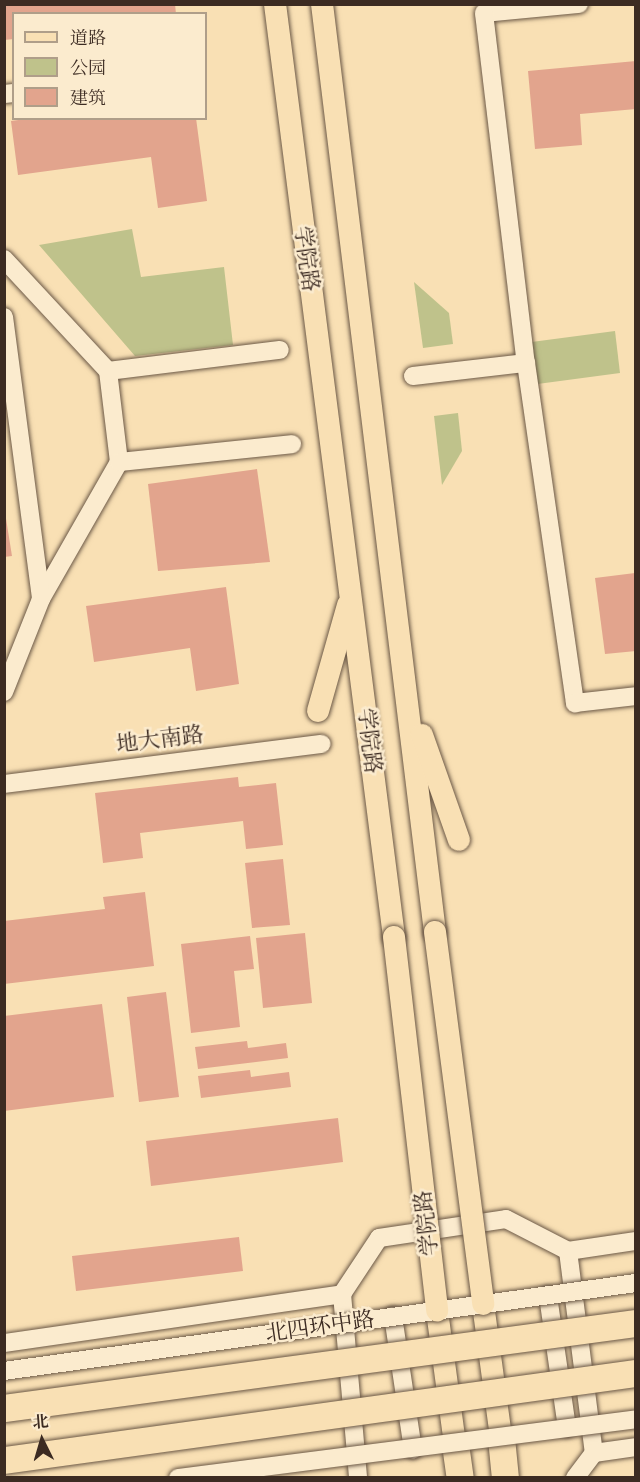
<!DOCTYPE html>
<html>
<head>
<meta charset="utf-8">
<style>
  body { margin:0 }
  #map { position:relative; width:640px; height:1482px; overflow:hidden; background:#f9e0b4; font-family:Cardo,"Noto Serif SC",serif }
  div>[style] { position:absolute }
  .green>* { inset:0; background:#bfc28b }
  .building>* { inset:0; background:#e2a48d }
  .roads { filter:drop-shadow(0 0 2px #6b5846) drop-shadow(0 0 2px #6b5846) }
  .minor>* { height:18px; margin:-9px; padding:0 9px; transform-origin:9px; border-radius:9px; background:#fbebce }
  .major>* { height:22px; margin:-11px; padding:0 11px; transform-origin:11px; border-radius:11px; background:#f9e0b4 }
  .highway>* { height:27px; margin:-13.5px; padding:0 13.5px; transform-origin:13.5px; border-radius:13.5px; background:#f9e0b4 }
  .bridges { filter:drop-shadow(0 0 2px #6b5846) drop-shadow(0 0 2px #6b5846) }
  .minor-bridge>* { height:18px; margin:-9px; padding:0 9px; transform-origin:9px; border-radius:9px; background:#fbebce }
  .major-bridge>* { height:22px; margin:-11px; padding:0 11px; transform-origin:11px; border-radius:11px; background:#f9e0b4 }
  .highway-bridge>* { height:27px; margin:-13.5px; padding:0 13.5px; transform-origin:13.5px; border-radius:13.5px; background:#f9e0b4 }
  span { translate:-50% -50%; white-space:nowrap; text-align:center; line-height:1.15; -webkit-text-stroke:5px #fbebce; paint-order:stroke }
  .street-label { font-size:22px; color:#3c2b22 }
  .frame { position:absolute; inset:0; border:6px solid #3c2b22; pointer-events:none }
  .legend { position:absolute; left:12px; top:12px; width:195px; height:108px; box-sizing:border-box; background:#fbebce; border:2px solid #af9e89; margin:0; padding:8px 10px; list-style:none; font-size:18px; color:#3c2b22 }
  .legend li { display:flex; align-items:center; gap:12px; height:30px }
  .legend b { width:30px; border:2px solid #af9e89 }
  .north { position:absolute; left:12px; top:1410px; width:60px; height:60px; -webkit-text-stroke:4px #fbebce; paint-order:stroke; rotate:355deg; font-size:16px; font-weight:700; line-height:24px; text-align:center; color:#3c2b22 }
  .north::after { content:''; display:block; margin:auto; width:21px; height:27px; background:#3c2b22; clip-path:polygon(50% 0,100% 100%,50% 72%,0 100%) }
</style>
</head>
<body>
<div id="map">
  <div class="green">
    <div style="clip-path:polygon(132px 229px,141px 277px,224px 267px,233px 345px,135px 356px,39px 245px)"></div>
    <div style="clip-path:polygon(414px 282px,449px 313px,453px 344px,423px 348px)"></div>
    <div style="clip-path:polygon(615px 331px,620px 373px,530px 385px,524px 343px)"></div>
    <div style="clip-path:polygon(458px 413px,462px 451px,442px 485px,434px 416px)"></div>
  </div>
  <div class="building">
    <div style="clip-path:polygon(4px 4px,175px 4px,176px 14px,14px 14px,14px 39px,4px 40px)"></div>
    <div style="clip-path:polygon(636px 61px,636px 109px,580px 114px,582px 145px,535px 149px,528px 71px)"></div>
    <div style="clip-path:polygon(33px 118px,196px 118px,207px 201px,158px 208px,151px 157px,18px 175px,11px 121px)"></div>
    <div style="clip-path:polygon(257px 469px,270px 562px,158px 571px,148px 484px)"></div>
    <div style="clip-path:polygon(4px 506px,12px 556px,4px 557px)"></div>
    <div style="clip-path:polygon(635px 573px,636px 651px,605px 654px,595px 578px)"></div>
    <div style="clip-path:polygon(226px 587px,239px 684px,196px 691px,190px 648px,94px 662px,86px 606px)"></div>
    <div style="clip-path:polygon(238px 777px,239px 787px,276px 783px,283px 845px,246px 849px,243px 821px,140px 833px,143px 858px,103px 863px,95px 793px)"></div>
    <div style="clip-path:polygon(283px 859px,290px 925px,252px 928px,245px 863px)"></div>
    <div style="clip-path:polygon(145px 892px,154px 966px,4px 984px,4px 921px,105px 909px,103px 897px)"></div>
    <div style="clip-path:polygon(305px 933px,312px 1003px,263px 1008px,256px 938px)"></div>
    <div style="clip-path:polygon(250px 936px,254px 969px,234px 971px,240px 1027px,191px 1033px,181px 944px)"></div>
    <div style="clip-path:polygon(166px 992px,179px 1097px,139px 1102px,127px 997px)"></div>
    <div style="clip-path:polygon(102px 1004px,114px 1097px,4px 1111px,4px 1016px)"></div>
    <div style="clip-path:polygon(247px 1041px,248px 1048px,286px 1043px,288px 1058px,198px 1069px,195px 1047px)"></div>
    <div style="clip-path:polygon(250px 1070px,251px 1077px,289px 1072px,291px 1087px,201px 1098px,198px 1076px)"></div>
    <div style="clip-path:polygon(338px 1118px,343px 1162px,151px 1186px,146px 1141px)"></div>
    <div style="clip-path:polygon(239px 1237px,243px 1271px,76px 1291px,72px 1256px)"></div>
  </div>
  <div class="roads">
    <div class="minor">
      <div style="left:579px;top:4px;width:95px;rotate:174.6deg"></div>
      <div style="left:484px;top:13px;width:353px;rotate:83.2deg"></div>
      <div style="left:526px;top:363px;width:344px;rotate:81.8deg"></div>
      <div style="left:575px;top:703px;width:61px;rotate:-6.5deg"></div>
      <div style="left:4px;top:94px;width:10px;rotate:-6deg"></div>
      <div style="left:4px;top:259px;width:153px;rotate:47.1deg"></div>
      <div style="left:108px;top:371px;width:92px;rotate:83.1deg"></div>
      <div style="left:119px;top:462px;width:158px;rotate:119.7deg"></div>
      <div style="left:41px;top:599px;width:100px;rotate:111.7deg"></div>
      <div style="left:4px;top:317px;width:284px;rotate:82.5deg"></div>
      <div style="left:108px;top:371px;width:173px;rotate:-7deg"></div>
      <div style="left:413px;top:376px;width:114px;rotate:-6.6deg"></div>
      <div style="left:119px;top:462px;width:174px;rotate:-5.9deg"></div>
      <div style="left:4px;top:784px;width:320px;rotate:-7.2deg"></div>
      <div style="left:568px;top:1251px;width:204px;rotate:82.7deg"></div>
      <div style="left:342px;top:1294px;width:185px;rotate:85deg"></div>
      <div style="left:548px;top:1296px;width:133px;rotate:81.8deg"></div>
      <div style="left:393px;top:1316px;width:135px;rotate:81.5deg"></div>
      <div style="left:4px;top:1343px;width:342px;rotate:-8.2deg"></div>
      <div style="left:342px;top:1294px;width:67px;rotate:-56.5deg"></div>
      <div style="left:379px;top:1238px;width:128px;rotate:-8.5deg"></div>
      <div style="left:506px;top:1219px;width:70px;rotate:27.3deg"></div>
      <div style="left:568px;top:1251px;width:69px;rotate:-8.4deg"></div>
      <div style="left:575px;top:1478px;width:31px;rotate:-53deg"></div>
      <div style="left:594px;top:1453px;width:42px;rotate:-8.1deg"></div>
    </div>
    <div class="major">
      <div style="left:275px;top:4px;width:941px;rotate:82.73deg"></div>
      <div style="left:322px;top:4px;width:935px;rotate:83.06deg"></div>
      <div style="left:318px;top:711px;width:110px;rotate:-74.2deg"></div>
      <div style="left:422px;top:735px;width:111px;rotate:70.6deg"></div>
      <div style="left:483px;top:1304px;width:135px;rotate:82.3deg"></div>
      <div style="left:437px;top:1311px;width:134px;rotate:82.3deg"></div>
    </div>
    <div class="highway">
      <div style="left:501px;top:1438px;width:40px;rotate:84.3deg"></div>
      <div style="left:455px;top:1444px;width:34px;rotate:82deg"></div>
    </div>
  </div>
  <div class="bridges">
    <div class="minor-bridge">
      <div style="left:4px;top:1371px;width:638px;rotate:-7.93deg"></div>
      <div style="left:178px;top:1478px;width:462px;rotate:-7.3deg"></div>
    </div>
    <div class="major-bridge">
      <div style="left:435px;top:932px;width:375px;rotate:82.6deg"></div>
      <div style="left:394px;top:937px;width:376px;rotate:83.4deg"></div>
    </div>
    <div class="highway-bridge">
      <div style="left:4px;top:1408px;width:638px;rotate:-7.66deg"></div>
      <div style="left:4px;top:1460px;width:638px;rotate:-7.84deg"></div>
    </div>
  </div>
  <div class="street-label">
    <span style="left:306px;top:259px;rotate:82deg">学院路</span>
    <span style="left:160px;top:740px;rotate:-7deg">地大南路</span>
    <span style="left:369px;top:741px;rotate:83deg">学院路</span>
    <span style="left:427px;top:1223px;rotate:-97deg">学院路</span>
    <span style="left:320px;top:1327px;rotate:-8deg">北四环中路</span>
  </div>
  <div class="frame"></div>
  <ul class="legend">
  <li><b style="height:8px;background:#f9e0b4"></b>道路</li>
  <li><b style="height:16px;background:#bfc28b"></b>公园</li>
  <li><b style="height:16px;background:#e2a48d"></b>建筑</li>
  </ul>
  <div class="north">北</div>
</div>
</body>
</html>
